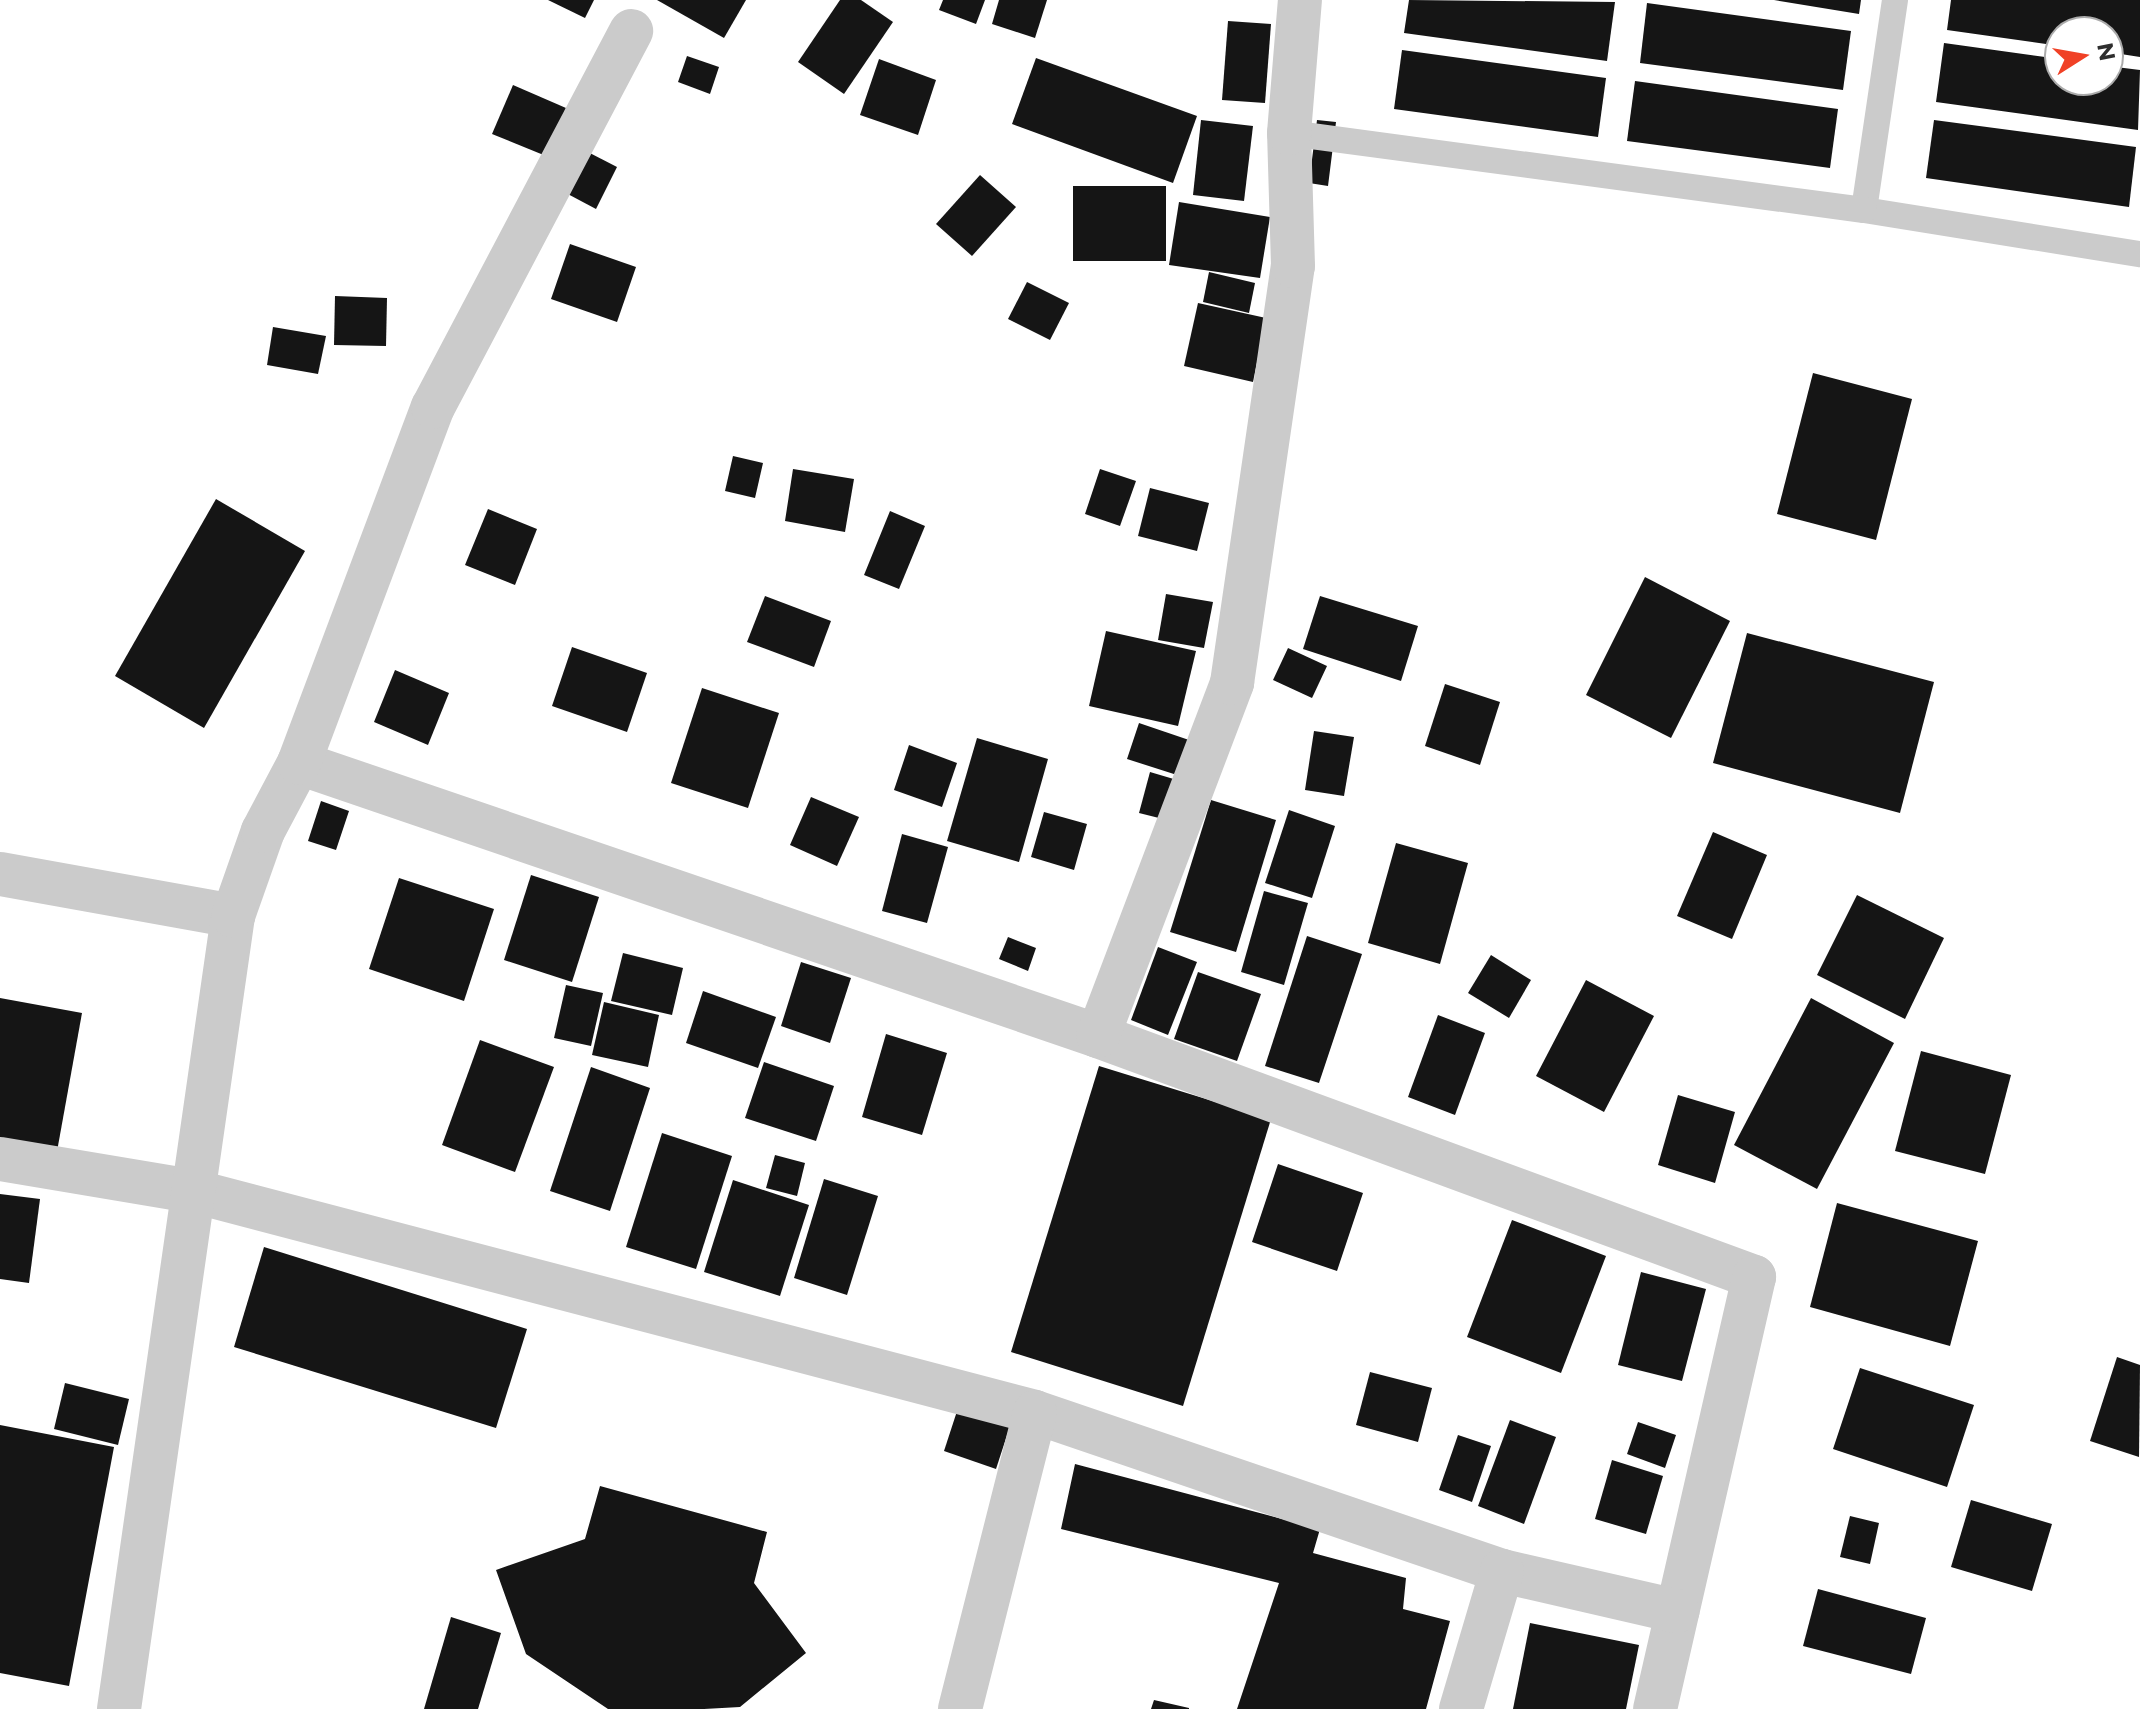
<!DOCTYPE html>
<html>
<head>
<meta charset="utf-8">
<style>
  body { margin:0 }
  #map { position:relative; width:2140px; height:1709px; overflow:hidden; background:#fff; font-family:Montserrat,sans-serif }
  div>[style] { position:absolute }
  .building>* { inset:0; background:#151515 }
  .service>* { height:26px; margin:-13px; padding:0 13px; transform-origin:13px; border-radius:13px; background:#cbcbcb }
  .minor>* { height:44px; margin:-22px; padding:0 22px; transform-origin:22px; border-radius:22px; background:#cbcbcb }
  span { translate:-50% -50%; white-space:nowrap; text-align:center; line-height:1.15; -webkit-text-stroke:8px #fff; paint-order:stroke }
  .north { position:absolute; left:2044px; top:16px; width:80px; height:80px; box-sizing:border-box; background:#fff; border:2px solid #ababab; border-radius:50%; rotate:79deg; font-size:22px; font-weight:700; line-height:32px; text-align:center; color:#2e2e2e }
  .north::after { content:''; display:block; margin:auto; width:28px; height:36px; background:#f04126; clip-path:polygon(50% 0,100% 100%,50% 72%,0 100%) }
</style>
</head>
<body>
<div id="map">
  <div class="building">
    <div style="clip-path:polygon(548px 0,594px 0,585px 18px)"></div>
    <div style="clip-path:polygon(657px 0,746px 0,724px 38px)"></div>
    <div style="clip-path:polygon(840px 0,861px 0,893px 22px,844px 94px,798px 62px)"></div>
    <div style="clip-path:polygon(943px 0,985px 0,976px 24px,939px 10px)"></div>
    <div style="clip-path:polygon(999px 0,1047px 0,1035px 38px,992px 24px)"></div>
    <div style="clip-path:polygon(1409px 0,1615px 2px,1607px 61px,1404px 33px)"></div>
    <div style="clip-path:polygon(1774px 0,1861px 0,1859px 14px)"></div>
    <div style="clip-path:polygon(1951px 0,2140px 0,2140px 57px,2108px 52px,2108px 32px,2060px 32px,2060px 46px,1947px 30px)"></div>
    <div style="clip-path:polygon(1647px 3px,1851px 31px,1843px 90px,1640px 63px)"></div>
    <div style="clip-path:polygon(1228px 21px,1271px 24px,1265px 103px,1222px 100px)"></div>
    <div style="clip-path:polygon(1944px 43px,2060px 59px,2060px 80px,2108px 80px,2108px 66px,2140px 70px,2138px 130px,1936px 102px)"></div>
    <div style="clip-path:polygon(1402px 50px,1606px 78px,1598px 137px,1394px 109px)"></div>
    <div style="clip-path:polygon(687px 56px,719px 67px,710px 94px,678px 82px)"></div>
    <div style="clip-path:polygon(1036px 58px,1197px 116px,1173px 183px,1012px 124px)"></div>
    <div style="clip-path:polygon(879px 59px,936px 80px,918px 135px,860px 115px)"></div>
    <div style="clip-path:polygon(1635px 81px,1838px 109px,1830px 168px,1627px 141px)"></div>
    <div style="clip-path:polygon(513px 85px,566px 108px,546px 156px,492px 134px)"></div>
    <div style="clip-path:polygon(1201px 120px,1253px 126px,1244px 201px,1193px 195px)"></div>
    <div style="clip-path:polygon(1317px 120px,1336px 122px,1328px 186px,1309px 183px)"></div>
    <div style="clip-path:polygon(1934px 120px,2136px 147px,2129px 207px,1926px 178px)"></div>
    <div style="clip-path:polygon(584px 150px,617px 167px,596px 209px,564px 192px)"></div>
    <div style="clip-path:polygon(980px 175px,1016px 207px,972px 256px,936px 224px)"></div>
    <div style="clip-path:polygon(1073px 186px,1166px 186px,1166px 261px,1073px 261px)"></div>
    <div style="clip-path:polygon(1179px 202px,1270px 217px,1260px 278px,1169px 265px)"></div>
    <div style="clip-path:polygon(570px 244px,636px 267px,617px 322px,551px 299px)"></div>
    <div style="clip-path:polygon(1209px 272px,1255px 283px,1249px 313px,1203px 302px)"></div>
    <div style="clip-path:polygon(1027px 282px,1069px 303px,1050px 340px,1008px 319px)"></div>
    <div style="clip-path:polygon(335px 296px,387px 298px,386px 346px,334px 345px)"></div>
    <div style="clip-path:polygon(1198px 303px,1266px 318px,1253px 382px,1184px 366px)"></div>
    <div style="clip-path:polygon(273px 327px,326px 336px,318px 374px,267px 365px)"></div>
    <div style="clip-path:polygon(1813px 373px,1912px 399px,1876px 540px,1777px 514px)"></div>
    <div style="clip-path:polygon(733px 456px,763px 463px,755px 498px,725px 491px)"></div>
    <div style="clip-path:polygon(793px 469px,854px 479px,845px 532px,785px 521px)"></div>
    <div style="clip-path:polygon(1100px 469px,1136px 481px,1120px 526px,1085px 514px)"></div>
    <div style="clip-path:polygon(1150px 488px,1209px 503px,1197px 551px,1138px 536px)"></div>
    <div style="clip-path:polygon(216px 499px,305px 551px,204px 728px,115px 676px)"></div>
    <div style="clip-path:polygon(488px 509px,537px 529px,515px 585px,465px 565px)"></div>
    <div style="clip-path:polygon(890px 511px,925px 526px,899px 589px,864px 575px)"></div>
    <div style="clip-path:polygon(1645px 577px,1730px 621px,1671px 738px,1586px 695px)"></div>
    <div style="clip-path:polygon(1166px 594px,1213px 602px,1204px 648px,1158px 640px)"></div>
    <div style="clip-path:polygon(765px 596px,831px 621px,814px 667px,747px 642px)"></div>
    <div style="clip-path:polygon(1320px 596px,1418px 626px,1401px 681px,1303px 649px)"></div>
    <div style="clip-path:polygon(1106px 631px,1196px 651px,1178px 726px,1089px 706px)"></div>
    <div style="clip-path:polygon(1747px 633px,1934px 682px,1900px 813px,1713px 763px)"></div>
    <div style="clip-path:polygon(572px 647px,647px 673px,627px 732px,552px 706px)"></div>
    <div style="clip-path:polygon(1288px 648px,1327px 666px,1312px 698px,1273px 680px)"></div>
    <div style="clip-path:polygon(395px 670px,449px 693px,428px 745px,374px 722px)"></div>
    <div style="clip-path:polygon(1445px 684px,1500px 702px,1480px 765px,1425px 746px)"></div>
    <div style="clip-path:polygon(702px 688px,779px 713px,748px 808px,671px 783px)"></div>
    <div style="clip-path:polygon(1139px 723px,1189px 740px,1177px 775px,1127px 759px)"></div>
    <div style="clip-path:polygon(1314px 731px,1354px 737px,1344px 796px,1305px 790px)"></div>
    <div style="clip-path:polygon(977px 738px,1048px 759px,1019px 862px,947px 841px)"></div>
    <div style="clip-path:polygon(909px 745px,957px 763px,942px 807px,894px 790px)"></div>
    <div style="clip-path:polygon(1150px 772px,1177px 780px,1167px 820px,1139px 813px)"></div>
    <div style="clip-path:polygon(811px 797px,859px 817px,837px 866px,790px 845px)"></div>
    <div style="clip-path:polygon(1211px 800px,1276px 820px,1236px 952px,1170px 932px)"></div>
    <div style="clip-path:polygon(321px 801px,349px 811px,336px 850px,308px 841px)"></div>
    <div style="clip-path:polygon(1289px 810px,1335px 826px,1312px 898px,1265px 883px)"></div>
    <div style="clip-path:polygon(1044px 812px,1087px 824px,1074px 870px,1031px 857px)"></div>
    <div style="clip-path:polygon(1713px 832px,1767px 855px,1732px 939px,1677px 916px)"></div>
    <div style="clip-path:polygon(902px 834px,948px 847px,927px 923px,882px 911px)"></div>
    <div style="clip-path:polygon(1396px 843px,1468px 863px,1440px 964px,1368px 943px)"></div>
    <div style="clip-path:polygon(531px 875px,599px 897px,572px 982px,504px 960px)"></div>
    <div style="clip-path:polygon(399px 878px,494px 909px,464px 1001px,369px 969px)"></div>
    <div style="clip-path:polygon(1264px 891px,1308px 903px,1284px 985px,1241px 972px)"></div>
    <div style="clip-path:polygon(1857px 895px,1944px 938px,1905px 1019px,1817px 975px)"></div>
    <div style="clip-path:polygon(1307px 936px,1362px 954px,1319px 1083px,1265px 1066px)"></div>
    <div style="clip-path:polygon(1008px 937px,1036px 948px,1028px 971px,999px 959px)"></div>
    <div style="clip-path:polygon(1158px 947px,1197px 962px,1168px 1035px,1131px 1020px)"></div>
    <div style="clip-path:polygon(623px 953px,683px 968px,672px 1015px,611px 1001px)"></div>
    <div style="clip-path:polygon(1491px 955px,1531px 980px,1509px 1018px,1468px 993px)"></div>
    <div style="clip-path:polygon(801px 962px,851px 978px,830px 1043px,781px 1026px)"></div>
    <div style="clip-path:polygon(1198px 972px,1261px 994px,1237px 1061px,1174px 1039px)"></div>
    <div style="clip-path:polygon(1586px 980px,1654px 1016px,1604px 1112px,1536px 1076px)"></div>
    <div style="clip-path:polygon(566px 985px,603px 993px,591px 1046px,554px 1038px)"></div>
    <div style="clip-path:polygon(703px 991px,776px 1017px,758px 1068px,686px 1043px)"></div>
    <div style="clip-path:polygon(0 998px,82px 1013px,56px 1157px,0 1147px)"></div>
    <div style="clip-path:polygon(1811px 998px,1894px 1043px,1817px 1189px,1734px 1145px)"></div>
    <div style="clip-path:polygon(604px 1002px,659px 1015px,648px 1067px,592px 1055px)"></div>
    <div style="clip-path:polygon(1438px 1015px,1485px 1033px,1455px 1115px,1408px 1097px)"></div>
    <div style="clip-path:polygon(886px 1034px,947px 1053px,922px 1135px,862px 1117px)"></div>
    <div style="clip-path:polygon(480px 1040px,554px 1067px,515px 1172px,442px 1145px)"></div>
    <div style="clip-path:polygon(1921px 1051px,2011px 1075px,1985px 1174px,1895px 1151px)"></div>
    <div style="clip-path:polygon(764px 1062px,834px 1086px,816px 1141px,745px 1118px)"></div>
    <div style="clip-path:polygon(1099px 1066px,1271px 1119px,1183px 1406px,1011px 1352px)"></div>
    <div style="clip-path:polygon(591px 1067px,650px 1088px,610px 1211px,550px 1191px)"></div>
    <div style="clip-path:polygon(1678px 1095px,1735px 1112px,1715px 1183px,1658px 1165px)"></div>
    <div style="clip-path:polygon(662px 1133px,732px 1156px,696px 1269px,626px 1247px)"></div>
    <div style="clip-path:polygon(775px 1155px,805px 1163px,797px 1196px,766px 1188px)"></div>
    <div style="clip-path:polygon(1278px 1164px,1363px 1193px,1337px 1271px,1252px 1242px)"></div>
    <div style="clip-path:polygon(824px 1179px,878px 1196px,847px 1295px,794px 1278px)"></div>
    <div style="clip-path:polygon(733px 1180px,809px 1205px,780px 1296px,704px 1272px)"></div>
    <div style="clip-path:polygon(0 1194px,40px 1199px,29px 1283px,0 1279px)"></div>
    <div style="clip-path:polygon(1837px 1203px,1978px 1241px,1950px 1346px,1810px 1307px)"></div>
    <div style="clip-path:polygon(1512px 1220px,1606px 1256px,1561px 1373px,1467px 1337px)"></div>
    <div style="clip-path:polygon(264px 1247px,527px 1329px,496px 1428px,234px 1347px)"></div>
    <div style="clip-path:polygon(1641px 1272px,1706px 1289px,1682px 1381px,1618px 1365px)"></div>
    <div style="clip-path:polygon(2117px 1357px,2140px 1365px,2139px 1457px,2090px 1441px)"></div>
    <div style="clip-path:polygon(1860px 1368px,1974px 1405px,1947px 1487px,1833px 1449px)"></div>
    <div style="clip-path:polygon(1370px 1372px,1432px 1388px,1418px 1442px,1356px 1425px)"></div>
    <div style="clip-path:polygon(65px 1383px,129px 1399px,118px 1445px,54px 1429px)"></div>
    <div style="clip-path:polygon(959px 1405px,1011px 1423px,996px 1469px,944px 1451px)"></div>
    <div style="clip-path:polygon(1510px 1420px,1556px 1437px,1524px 1524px,1478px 1506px)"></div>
    <div style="clip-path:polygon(1638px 1422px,1676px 1435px,1665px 1468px,1627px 1454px)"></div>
    <div style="clip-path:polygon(0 1425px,114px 1447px,69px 1686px,0 1673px)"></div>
    <div style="clip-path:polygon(1458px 1435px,1491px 1446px,1472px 1502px,1439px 1490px)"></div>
    <div style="clip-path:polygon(1612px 1460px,1663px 1476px,1646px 1534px,1595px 1519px)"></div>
    <div style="clip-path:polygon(1075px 1464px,1320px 1529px,1313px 1553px,1406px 1578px,1403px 1609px,1450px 1621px,1426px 1709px,1237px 1709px,1279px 1583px,1061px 1529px)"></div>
    <div style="clip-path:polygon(600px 1486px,767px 1532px,754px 1583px,806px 1653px,740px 1707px,704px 1709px,608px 1709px,526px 1654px,496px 1570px,585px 1539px)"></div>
    <div style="clip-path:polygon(1971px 1500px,2052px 1524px,2032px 1591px,1951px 1567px)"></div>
    <div style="clip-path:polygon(1850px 1516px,1879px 1523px,1870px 1564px,1840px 1557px)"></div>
    <div style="clip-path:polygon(1818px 1589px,1926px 1618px,1911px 1674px,1803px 1646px)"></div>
    <div style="clip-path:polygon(451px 1617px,501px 1633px,478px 1709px,424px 1709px)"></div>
    <div style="clip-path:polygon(1530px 1623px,1639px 1645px,1626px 1709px,1513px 1709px)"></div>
    <div style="clip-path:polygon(1154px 1700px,1189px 1708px,1189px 1709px,1151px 1709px)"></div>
  </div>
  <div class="service">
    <div style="left:1895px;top:0;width:212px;rotate:98.4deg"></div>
    <div style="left:1864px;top:210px;width:279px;rotate:9.1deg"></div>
    <div style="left:1289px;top:133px;width:580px;rotate:7.63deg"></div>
  </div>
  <div class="minor">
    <div style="left:299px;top:763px;width:844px;rotate:18.86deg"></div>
    <div style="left:1098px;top:1036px;width:699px;rotate:20.17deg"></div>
    <div style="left:1754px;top:1277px;width:443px;rotate:102.9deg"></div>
    <div style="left:0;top:874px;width:237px;rotate:10.2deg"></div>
    <div style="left:1098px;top:1036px;width:378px;rotate:-69.2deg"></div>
    <div style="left:1232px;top:683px;width:421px;rotate:-81.7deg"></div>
    <div style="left:1293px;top:266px;width:133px;rotate:-91.7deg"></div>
    <div style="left:1289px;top:133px;width:133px;rotate:-85.3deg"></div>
    <div style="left:0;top:1159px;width:200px;rotate:9.5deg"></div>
    <div style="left:197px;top:1192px;width:866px;rotate:14.71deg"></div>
    <div style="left:1035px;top:1412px;width:493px;rotate:18.8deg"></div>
    <div style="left:1502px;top:1571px;width:180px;rotate:12.9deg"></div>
    <div style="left:119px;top:1709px;width:801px;rotate:-81.82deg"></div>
    <div style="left:233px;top:916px;width:90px;rotate:-70.6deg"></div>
    <div style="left:263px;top:831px;width:77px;rotate:-62.1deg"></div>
    <div style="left:299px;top:763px;width:380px;rotate:-69.4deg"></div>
    <div style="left:433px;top:407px;width:425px;rotate:-62.2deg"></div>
    <div style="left:960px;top:1709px;width:306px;rotate:-75.8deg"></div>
    <div style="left:1461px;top:1709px;width:144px;rotate:-73.5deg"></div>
  </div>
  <div class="north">N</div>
</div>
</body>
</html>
